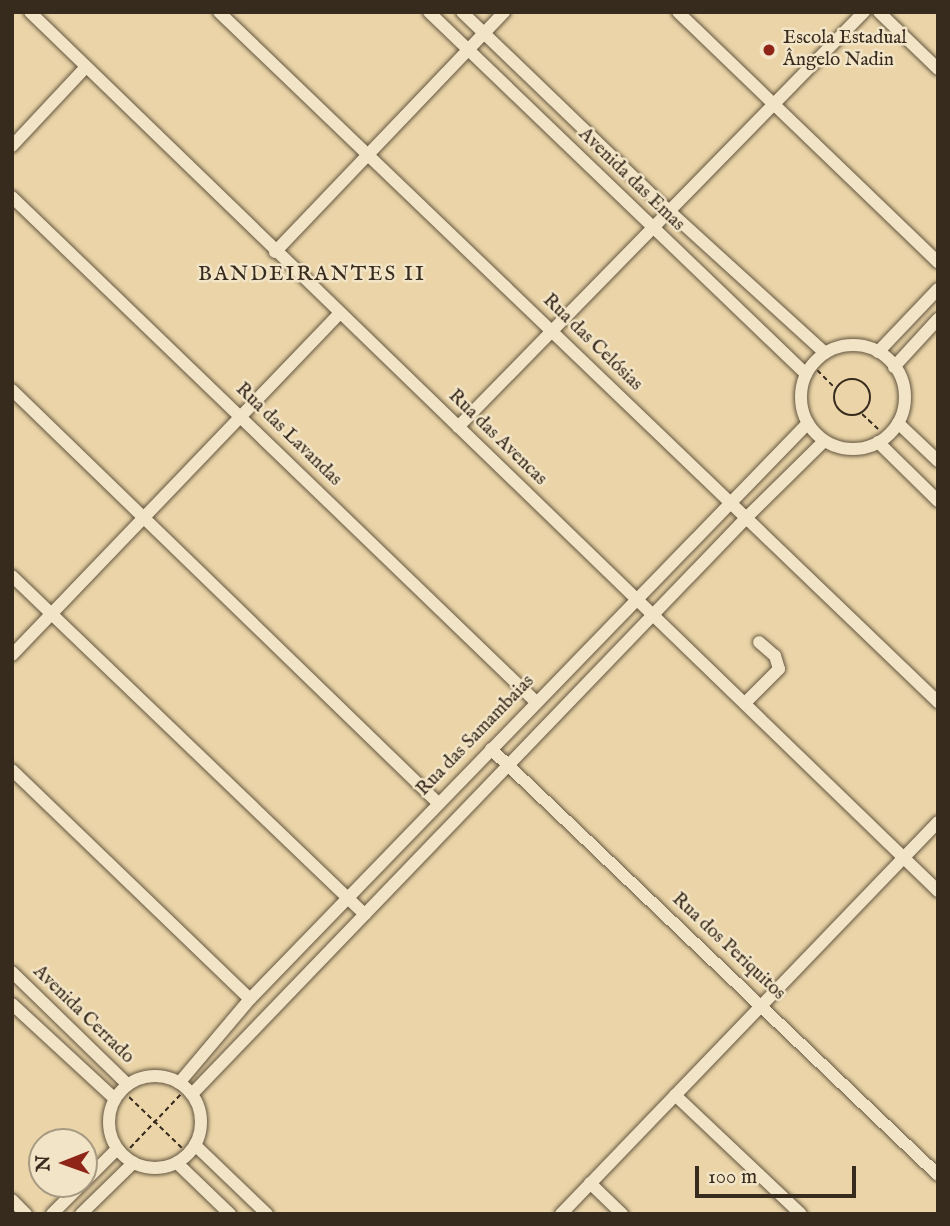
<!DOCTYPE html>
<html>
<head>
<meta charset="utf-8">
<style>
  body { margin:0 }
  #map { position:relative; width:950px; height:1226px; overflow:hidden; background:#ebd5a8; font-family:"IM FELL English",serif }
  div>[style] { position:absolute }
  .path>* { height:2px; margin-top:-1px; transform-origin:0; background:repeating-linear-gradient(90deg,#372b1e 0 5px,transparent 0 8.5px) }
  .path>.ring { margin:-1px; padding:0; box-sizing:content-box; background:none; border:2px solid #372b1e; border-radius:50% }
  .roads { filter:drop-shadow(0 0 2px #645640) drop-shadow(0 0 2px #645640) }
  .minor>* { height:12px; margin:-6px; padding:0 6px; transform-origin:6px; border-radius:6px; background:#f2e4c6 }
  .minor>.ring { margin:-6px; padding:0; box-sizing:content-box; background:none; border:12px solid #f2e4c6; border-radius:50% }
  .dots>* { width:19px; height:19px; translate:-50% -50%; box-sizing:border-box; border:4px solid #f2e4c6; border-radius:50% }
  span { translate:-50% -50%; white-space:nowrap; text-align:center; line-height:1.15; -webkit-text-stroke:5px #f2e4c6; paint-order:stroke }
  .poi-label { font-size:19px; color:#372b1e }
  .left { translate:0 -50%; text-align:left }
  .street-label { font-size:19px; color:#372b1e }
  .neighbourhood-label { font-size:21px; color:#372b1e; letter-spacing:2px }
  .frame { position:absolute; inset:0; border:14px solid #372b1e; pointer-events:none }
  .north { position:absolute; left:28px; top:1128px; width:70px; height:70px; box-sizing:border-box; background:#f2e4c6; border:2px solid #a79a83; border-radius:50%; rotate:269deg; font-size:19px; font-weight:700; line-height:28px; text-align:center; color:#372b1e }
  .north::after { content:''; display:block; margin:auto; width:24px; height:32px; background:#8f2418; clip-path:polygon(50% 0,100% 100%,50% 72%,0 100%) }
  .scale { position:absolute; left:695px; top:1166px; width:161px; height:32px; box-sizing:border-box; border:4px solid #372b1e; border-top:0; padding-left:9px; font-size:21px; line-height:24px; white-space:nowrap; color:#372b1e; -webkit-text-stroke:5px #f2e4c6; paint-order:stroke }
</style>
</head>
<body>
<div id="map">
  <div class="path">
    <div style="left:817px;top:370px;width:27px;rotate:45deg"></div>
    <div class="ring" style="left:834px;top:379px;width:34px;height:34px"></div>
    <div style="left:862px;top:414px;width:22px;rotate:43deg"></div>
    <div style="left:129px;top:1097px;width:75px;rotate:43.9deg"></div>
    <div style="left:130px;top:1148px;width:74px;rotate:-46.6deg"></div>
  </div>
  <div class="roads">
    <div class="minor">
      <div style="left:30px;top:12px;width:1264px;rotate:44.07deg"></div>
      <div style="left:219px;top:12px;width:997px;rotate:43.82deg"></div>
      <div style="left:429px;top:12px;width:523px;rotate:43.84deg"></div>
      <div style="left:462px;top:12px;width:287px;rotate:43.9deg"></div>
      <div style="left:669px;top:211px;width:211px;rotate:42.3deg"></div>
      <div style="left:678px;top:12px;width:361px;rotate:43.9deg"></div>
      <div style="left:879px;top:12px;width:82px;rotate:44deg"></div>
      <div style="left:12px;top:146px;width:107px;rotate:-46.9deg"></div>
      <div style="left:12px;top:197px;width:728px;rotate:43.94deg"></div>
      <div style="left:275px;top:252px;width:332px;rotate:-46.3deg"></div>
      <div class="ring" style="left:801px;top:345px;width:92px;height:92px"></div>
      <div style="left:878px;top:352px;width:87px;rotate:-46.4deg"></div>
      <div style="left:894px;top:367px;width:65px;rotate:-47.5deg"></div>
      <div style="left:12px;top:390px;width:593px;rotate:44.11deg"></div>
      <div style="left:898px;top:423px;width:55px;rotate:43.5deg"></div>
      <div style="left:458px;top:427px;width:581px;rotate:-45.63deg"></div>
      <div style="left:878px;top:442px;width:84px;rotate:44.5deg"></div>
      <div style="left:12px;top:576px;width:489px;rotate:43.8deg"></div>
      <div style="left:12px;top:655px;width:474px;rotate:-46.2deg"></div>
      <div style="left:745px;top:703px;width:48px;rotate:-45deg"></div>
      <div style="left:779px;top:669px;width:14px;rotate:-107deg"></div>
      <div style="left:775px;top:656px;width:21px;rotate:-139deg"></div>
      <div style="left:491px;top:749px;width:617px;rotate:43.62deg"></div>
      <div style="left:12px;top:770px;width:330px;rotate:43.9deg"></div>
      <div style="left:12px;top:972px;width:162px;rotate:44.2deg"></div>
      <div style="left:12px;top:1004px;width:140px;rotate:42.7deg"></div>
      <div class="ring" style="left:109px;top:1076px;width:80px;height:80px"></div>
      <div style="left:179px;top:1083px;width:110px;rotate:-49.8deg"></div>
      <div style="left:250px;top:999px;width:802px;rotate:-45.91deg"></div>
      <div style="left:192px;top:1094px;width:801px;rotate:-46.11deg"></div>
      <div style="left:747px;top:517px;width:108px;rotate:-44.6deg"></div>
      <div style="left:675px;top:1095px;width:173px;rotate:43.4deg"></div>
      <div style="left:195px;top:1145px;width:100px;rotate:43.8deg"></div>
      <div style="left:177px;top:1163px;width:74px;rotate:43.9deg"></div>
      <div style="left:84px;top:1182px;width:47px;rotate:-45deg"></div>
      <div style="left:590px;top:1183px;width:45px;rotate:44.1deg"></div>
      <div style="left:12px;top:1200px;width:20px;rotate:45deg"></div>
      <div style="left:52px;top:1214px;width:42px;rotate:-45deg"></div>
      <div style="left:81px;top:1214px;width:73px;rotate:-44.4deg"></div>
      <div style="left:561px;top:1214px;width:544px;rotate:-46.12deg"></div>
    </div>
  </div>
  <div class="dots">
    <div style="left:769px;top:50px;background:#8f2418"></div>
  </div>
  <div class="poi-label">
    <span class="left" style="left:783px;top:50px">Escola Estadual<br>Ângelo Nadin</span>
  </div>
  <div class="street-label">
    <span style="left:631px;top:180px;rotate:44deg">Avenida das Emas</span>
    <span style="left:592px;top:343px;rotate:44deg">Rua das Celósias</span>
    <span style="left:288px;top:435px;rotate:44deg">Rua das Lavandas</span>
    <span style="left:497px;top:438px;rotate:44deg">Rua das Avencas</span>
    <span style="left:476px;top:736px;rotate:-46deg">Rua das Samambaias</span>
    <span style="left:728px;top:947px;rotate:43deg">Rua dos Periquitos</span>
    <span style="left:83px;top:1015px;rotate:44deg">Avenida Cerrado</span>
  </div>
  <div class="neighbourhood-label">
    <span style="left:312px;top:275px">BANDEIRANTES II</span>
  </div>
  <div class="frame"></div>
  <div class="north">N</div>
  <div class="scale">100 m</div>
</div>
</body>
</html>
